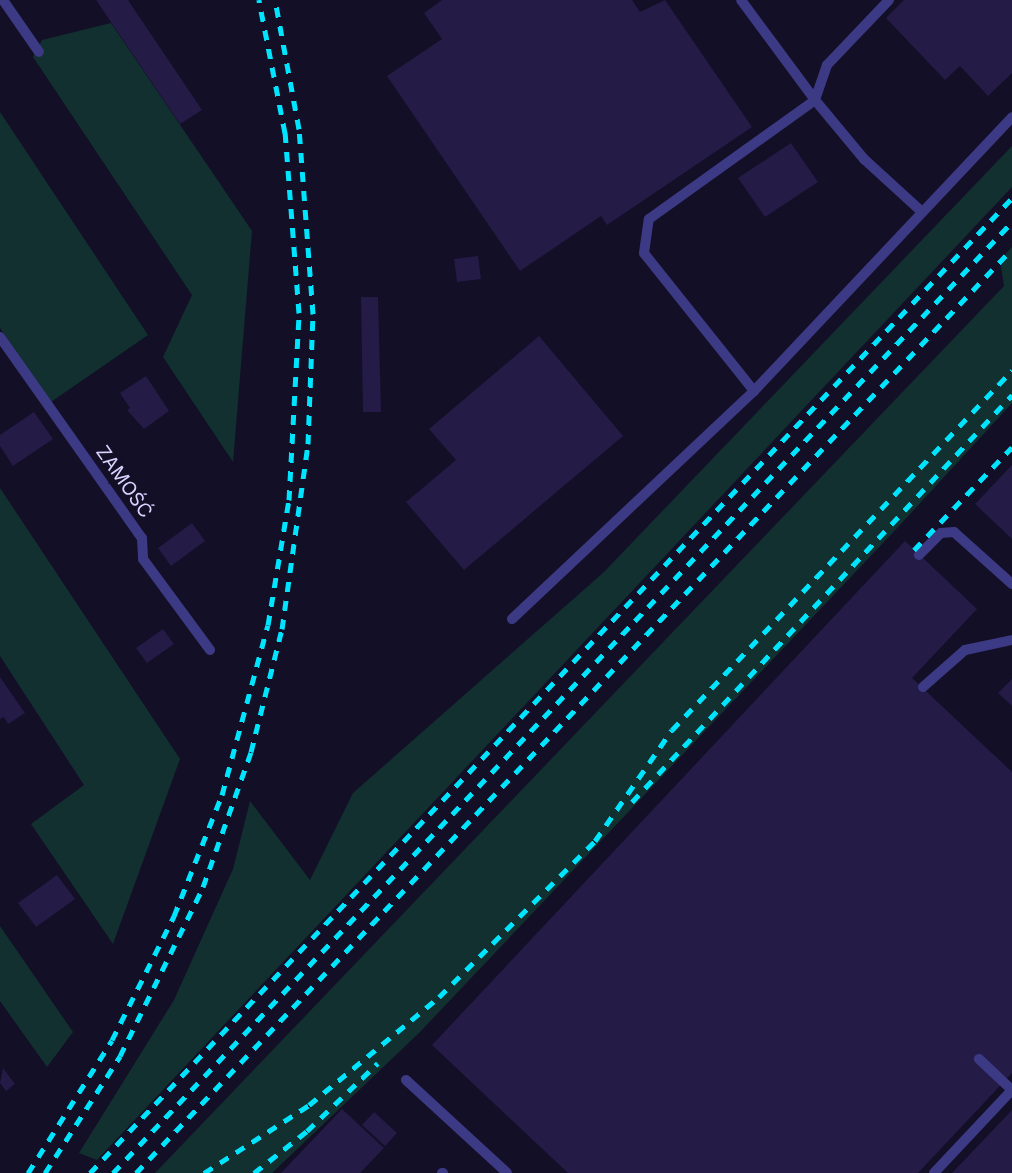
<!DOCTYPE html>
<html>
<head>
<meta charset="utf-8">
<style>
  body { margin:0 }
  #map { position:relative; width:1012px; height:1173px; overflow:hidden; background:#130f26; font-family:Inter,sans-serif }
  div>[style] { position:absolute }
  .green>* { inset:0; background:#12302f }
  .building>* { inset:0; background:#241b47 }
  .service>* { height:10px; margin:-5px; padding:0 5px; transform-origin:5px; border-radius:5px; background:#3d3a85 }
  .rail>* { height:5px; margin-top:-2.5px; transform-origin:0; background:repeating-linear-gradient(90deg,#00e5ff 0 10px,transparent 0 19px) }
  span { translate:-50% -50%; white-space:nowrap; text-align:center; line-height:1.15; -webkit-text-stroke:6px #130f26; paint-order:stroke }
  .street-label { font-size:19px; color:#d9d4ff }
</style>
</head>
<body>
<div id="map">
  <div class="green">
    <div style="clip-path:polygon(111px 23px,252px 231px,233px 462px,163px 357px,192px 295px,33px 57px,42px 40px)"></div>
    <div style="clip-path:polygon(0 112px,148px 335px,51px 402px,0 328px)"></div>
    <div style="clip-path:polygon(1012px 146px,1012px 187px,97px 1160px,79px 1153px,174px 1000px,233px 869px,250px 801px,310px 880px,353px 793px,603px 573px)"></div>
    <div style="clip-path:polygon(1012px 247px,1012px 403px,900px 525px,419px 1033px,272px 1173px,155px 1173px,1004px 286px,1000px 260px)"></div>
    <div style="clip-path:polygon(0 488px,180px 759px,113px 944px,31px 824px,84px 785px,0 656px)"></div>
    <div style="clip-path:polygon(0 926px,73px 1032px,47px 1067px,0 1001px)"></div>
  </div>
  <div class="building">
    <div style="clip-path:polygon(96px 0,128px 0,202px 110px,180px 124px)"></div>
    <div style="clip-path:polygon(442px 0,632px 0,640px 12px,665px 0,752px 127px,607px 225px,601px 216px,520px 271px,387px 76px,442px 39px,424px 13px)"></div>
    <div style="clip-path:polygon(904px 0,1012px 0,1012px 73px,988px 96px,960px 66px,945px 80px,886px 18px)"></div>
    <div style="clip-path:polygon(791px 143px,818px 182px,765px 217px,738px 178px)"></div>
    <div style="clip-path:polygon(478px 256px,481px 279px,457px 282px,454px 259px)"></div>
    <div style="clip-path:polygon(361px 297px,378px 297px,381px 412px,363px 412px)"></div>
    <div style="clip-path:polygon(539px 336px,623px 436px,464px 570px,406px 502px,456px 460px,429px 429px)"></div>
    <div style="clip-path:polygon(146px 376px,169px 411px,144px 429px,127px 410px,130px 408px,120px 393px)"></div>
    <div style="clip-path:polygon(34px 412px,53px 439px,13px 466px,0 446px,0 435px)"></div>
    <div style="clip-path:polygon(1012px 465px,1012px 539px,975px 504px)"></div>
    <div style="clip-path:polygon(192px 523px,205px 541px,171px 566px,158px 548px)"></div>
    <div style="clip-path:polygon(905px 541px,977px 609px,912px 678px,1012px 772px,1012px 1073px,918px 1173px,568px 1173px,432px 1045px)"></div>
    <div style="clip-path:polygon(163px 629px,174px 644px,147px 663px,136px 648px)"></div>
    <div style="clip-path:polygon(0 677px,25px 713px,8px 724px,4px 717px,0 719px)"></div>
    <div style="clip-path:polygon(1012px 679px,1012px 706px,998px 693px)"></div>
    <div style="clip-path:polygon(57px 875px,75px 899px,36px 927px,18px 903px)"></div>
    <div style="clip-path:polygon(3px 1068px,15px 1084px,6px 1091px,0 1083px)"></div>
    <div style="clip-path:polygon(342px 1109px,384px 1148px,360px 1173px,281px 1173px)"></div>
    <div style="clip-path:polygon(1012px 1110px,1012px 1173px,952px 1173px)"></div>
    <div style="clip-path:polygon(374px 1112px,397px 1133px,385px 1146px,362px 1125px)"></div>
  </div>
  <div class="service">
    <div style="left:3px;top:0;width:63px;rotate:55.3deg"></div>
    <div style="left:889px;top:0;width:90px;rotate:133.6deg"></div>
    <div style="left:827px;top:65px;width:37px;rotate:109deg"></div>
    <div style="left:815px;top:100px;width:77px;rotate:50.3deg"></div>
    <div style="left:864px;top:159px;width:79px;rotate:42.4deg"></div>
    <div style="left:0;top:337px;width:246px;rotate:54.8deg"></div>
    <div style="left:142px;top:538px;width:21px;rotate:87deg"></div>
    <div style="left:143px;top:559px;width:113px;rotate:53.6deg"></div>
    <div style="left:754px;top:391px;width:376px;rotate:-46.7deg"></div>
    <div style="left:919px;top:555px;width:31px;rotate:-45deg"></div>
    <div style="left:941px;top:533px;width:13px;rotate:-4deg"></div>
    <div style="left:954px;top:532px;width:78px;rotate:41.9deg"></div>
    <div style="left:512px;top:619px;width:332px;rotate:-43.3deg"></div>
    <div style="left:754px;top:391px;width:176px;rotate:-128.6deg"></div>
    <div style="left:644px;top:253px;width:34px;rotate:-82deg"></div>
    <div style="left:649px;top:219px;width:204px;rotate:-35.6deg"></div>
    <div style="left:815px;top:100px;width:124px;rotate:-126.5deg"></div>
    <div style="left:923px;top:687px;width:56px;rotate:-41.4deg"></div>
    <div style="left:965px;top:650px;width:48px;rotate:-12deg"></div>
    <div style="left:979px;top:1059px;width:45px;rotate:43.2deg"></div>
    <div style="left:406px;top:1080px;width:137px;rotate:42.6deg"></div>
    <div style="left:442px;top:1173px;width:1px"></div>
    <div style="left:934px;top:1173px;width:114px;rotate:-46.8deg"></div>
  </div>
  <div class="rail">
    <div style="left:914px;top:550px;width:142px;rotate:-46.4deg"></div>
    <div style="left:632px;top:802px;width:557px;rotate:-46.96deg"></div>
    <div style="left:28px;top:1173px;width:157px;rotate:-57.7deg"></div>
    <div style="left:112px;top:1040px;width:139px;rotate:-63.4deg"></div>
    <div style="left:174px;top:916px;width:130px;rotate:-68.4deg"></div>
    <div style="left:222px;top:795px;width:176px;rotate:-74.9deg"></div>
    <div style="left:268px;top:625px;width:127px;rotate:-80.5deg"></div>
    <div style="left:289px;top:500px;width:187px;rotate:-86.9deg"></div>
    <div style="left:299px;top:313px;width:181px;rotate:-94.4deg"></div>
    <div style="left:285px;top:133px;width:136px;rotate:-101.1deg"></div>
    <div style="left:45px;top:1173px;width:139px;rotate:-57.3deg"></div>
    <div style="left:120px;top:1056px;width:188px;rotate:-63.8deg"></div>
    <div style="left:203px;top:887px;width:143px;rotate:-70.4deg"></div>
    <div style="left:251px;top:752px;width:127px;rotate:-75.9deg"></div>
    <div style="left:282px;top:629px;width:187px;rotate:-82deg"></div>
    <div style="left:308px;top:444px;width:130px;rotate:-87.8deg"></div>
    <div style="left:313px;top:314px;width:186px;rotate:-94.3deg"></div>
    <div style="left:299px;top:129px;width:131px;rotate:-100.5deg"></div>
    <div style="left:90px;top:1173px;width:1342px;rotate:-46.6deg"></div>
    <div style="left:113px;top:1173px;width:1309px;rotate:-46.61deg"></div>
    <div style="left:136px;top:1173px;width:1272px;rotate:-46.53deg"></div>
    <div style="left:204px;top:1173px;width:125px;rotate:-32.9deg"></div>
    <div style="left:309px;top:1105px;width:169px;rotate:-39.7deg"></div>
    <div style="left:439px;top:997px;width:221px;rotate:-45deg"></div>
    <div style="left:595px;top:841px;width:135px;rotate:-55.3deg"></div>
    <div style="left:672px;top:730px;width:495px;rotate:-46.6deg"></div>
    <div style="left:254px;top:1173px;width:68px;rotate:-38.4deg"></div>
    <div style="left:307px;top:1131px;width:98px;rotate:-43.8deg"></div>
  </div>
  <div class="street-label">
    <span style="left:124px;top:482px;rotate:55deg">ZAMOŚĆ</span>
  </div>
</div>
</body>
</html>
